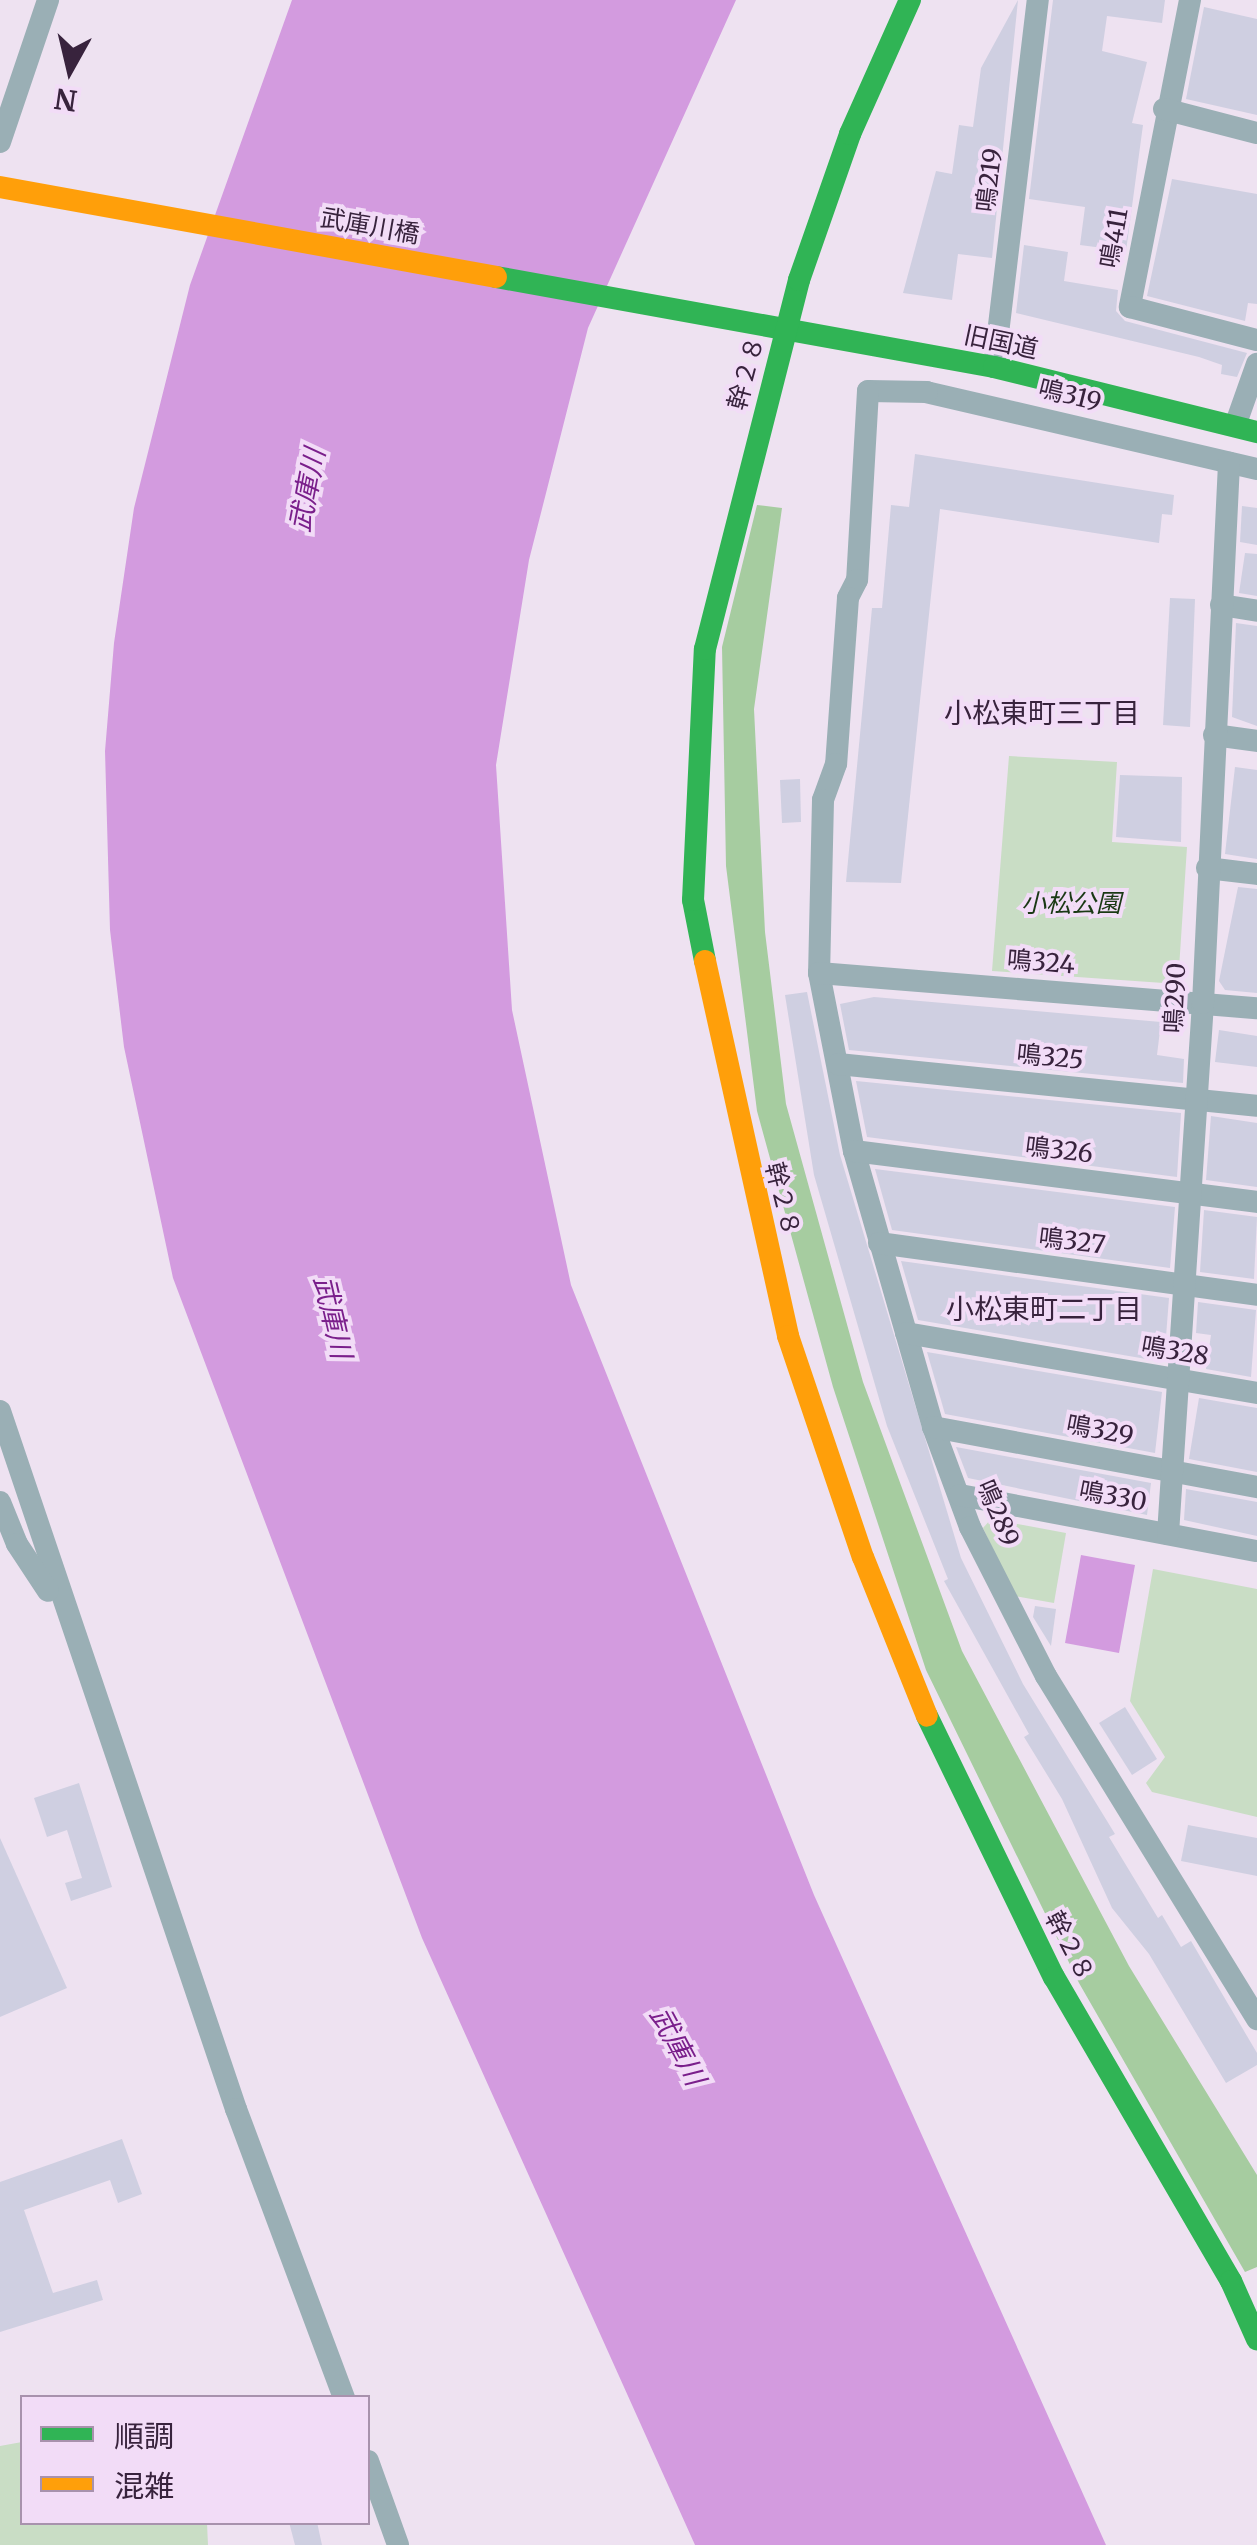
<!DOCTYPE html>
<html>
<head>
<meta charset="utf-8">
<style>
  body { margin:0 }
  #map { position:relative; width:1257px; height:2545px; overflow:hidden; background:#eee2f1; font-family:Merriweather,"Noto Sans JP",serif }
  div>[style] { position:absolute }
  .green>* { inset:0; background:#c9ddc5 }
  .forest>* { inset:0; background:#a6cca0 }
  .water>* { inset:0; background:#d39bdf }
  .building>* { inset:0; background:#cfcfe1 }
  .street>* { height:22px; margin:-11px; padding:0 11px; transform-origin:11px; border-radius:11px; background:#9aafb5 }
  .fast>* { height:22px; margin:-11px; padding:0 11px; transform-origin:11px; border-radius:11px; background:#30b455 }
  .slow>* { height:22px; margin:-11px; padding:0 11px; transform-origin:11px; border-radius:11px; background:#ff9f0a }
  span { translate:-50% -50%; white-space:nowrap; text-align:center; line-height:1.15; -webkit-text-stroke:8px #f2dcf7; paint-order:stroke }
  .street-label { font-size:25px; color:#38233d }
  .park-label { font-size:25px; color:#1a3914; font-style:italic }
  .water-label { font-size:28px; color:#7a1f8b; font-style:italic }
  .neighbourhood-label { font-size:28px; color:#38233d }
  .legend { position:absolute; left:20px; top:2395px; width:350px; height:130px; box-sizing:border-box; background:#f2dcf7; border:2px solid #a892ad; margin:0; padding:12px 18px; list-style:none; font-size:30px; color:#38233d }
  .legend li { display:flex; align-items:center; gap:20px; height:50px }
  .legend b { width:50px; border:2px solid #a892ad }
  .north { position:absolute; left:20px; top:20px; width:100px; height:100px; -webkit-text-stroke:8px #f2dcf7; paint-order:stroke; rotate:188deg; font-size:28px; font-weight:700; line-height:40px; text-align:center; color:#38233d }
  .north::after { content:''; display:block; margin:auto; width:35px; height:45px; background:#38233d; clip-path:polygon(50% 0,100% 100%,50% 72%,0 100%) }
</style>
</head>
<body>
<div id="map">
  <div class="green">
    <div style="clip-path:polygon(1009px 756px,1117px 762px,1112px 842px,1187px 847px,1178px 984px,992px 971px)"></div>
    <div style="clip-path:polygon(991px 1519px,1066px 1533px,1054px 1603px,1015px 1596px,983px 1528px)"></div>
    <div style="clip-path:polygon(1153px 1569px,1257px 1589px,1257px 1817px,1152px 1792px,1146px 1783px,1165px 1757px,1130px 1701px)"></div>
    <div style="clip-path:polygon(22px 2442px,22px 2522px,207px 2523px,208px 2545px,0 2545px,0 2446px)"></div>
  </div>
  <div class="forest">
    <div style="clip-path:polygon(757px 505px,782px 508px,754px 709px,765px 932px,786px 1104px,863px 1382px,962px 1651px,1129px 1966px,1257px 2175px,1257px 2267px,1245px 2272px,1079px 1983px,926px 1670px,833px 1387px,757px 1111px,726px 866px,722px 647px)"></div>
  </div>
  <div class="water">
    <div style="clip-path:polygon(292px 0,736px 0,588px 328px,529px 560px,496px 765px,512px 1010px,571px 1285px,814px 1895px,1106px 2545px,695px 2545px,422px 1938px,173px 1278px,124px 1047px,110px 930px,105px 751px,114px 643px,134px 508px,190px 285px)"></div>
    <div style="clip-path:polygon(1081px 1555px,1135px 1565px,1119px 1653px,1065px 1643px)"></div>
  </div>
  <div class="building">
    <div style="clip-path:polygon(1018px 0,992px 258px,958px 254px,952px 300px,903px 293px,936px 171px,952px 174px,959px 125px,973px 127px,981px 68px)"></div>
    <div style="clip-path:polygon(1053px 0,1165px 0,1162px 23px,1107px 16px,1102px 51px,1147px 62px,1132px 123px,1143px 125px,1126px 251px,1080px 245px,1085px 207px,1029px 199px)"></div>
    <div style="clip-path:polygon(1204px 7px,1257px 19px,1257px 115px,1186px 99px)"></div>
    <div style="clip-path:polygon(1172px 179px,1257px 194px,1257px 304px,1248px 303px,1245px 321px,1147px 296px)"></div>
    <div style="clip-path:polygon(1024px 245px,1068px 252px,1064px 281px,1118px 290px,1116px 311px,1125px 321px,1247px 353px,1237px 377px,1221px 374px,1222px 365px,1199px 357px,1016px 313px)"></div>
    <div style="clip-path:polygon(915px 454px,1174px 495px,1172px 515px,1162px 514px,1159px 543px,940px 509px,901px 883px,846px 882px,872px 608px,882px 608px,891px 505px,909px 507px)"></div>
    <div style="clip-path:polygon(1242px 506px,1257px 508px,1257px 545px,1240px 542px)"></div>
    <div style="clip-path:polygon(1245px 553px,1257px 554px,1257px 596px,1239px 593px)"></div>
    <div style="clip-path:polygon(1170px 598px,1195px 599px,1190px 727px,1163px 725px)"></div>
    <div style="clip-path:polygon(1236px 623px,1257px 626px,1257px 726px,1232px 717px)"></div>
    <div style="clip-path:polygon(1235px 767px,1257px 770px,1257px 859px,1225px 854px)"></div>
    <div style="clip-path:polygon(1120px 775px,1182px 777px,1181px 842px,1116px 837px)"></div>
    <div style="clip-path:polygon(800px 779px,801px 822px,782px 823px,780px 780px)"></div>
    <div style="clip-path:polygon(1238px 887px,1257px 889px,1257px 993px,1225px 990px,1219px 981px)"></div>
    <div style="clip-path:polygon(807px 992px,840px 1155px,961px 1558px,1023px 1684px,1115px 1834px,1109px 1837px,1158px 1918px,1162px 1915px,1181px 1947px,1191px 1941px,1257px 2053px,1257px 2065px,1226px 2083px,1149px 1954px,1112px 1908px,1062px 1799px,1024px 1737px,1029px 1734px,944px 1581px,948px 1579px,887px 1426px,814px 1175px,785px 995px)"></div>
    <div style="clip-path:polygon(874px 997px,1161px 1022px,1157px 1055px,1184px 1059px,1183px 1083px,849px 1050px,840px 1004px)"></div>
    <div style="clip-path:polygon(1219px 1030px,1257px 1036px,1257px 1067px,1215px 1062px)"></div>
    <div style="clip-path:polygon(856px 1081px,1181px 1113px,1177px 1177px,867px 1137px)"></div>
    <div style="clip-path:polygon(1211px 1116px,1257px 1123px,1257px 1187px,1206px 1180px)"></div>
    <div style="clip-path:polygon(875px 1169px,1175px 1207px,1170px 1268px,892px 1230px)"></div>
    <div style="clip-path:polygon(1204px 1210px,1257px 1217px,1254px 1279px,1200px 1272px)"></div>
    <div style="clip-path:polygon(901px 1261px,1169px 1298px,1164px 1362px,918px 1320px)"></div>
    <div style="clip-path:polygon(1198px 1302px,1256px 1310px,1251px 1377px,1206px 1369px,1211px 1335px,1196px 1333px)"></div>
    <div style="clip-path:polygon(927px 1352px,1162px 1392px,1155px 1453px,945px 1414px)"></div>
    <div style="clip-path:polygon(1199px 1398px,1257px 1408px,1257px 1472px,1189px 1459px)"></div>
    <div style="clip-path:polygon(956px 1447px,1151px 1483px,1147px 1515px,968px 1478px)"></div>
    <div style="clip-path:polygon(1186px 1489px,1257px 1502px,1257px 1536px,1184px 1520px)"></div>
    <div style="clip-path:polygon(1035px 1606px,1056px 1609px,1051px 1646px,1033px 1617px)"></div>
    <div style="clip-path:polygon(1125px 1707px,1157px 1759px,1132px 1775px,1099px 1723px)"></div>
    <div style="clip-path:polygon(79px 1783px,112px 1887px,71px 1901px,65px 1883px,82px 1878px,67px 1830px,47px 1837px,34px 1798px)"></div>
    <div style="clip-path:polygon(1188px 1825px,1257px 1838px,1257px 1876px,1181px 1861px)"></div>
    <div style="clip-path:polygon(0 1838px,67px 1988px,0 2017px)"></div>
    <div style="clip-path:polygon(122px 2139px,142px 2194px,118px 2203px,110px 2180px,24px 2210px,53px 2293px,97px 2280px,103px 2300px,0 2332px,0 2182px)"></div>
    <div style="clip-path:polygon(289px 2522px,317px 2522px,322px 2545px,295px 2545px)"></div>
  </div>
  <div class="street">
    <div style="left:1190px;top:0;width:313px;rotate:101.1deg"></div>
    <div style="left:1130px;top:307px;width:131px;rotate:14.6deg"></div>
    <div style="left:1164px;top:109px;width:96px;rotate:14.5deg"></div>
    <div style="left:0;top:142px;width:150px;rotate:-71.3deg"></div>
    <div style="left:994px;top:367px;width:370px;rotate:-83.2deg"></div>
    <div style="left:1235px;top:426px;width:66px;rotate:-70.5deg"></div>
    <div style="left:1257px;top:469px;width:339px;rotate:-166.9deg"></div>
    <div style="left:927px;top:392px;width:59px;rotate:-179deg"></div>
    <div style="left:868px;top:391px;width:189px;rotate:93.3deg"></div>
    <div style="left:857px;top:580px;width:20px;rotate:117deg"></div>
    <div style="left:848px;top:598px;width:166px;rotate:94.1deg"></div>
    <div style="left:836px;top:764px;width:38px;rotate:110deg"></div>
    <div style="left:823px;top:800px;width:173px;rotate:91.3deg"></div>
    <div style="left:819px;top:973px;width:181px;rotate:78.9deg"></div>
    <div style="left:854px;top:1151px;width:287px;rotate:74deg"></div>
    <div style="left:933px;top:1427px;width:107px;rotate:69.7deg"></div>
    <div style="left:970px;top:1527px;width:167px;rotate:63deg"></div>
    <div style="left:1046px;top:1676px;width:403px;rotate:58.4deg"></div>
    <div style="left:1221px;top:605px;width:36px;rotate:9deg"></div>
    <div style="left:1214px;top:735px;width:43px;rotate:7.9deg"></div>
    <div style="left:1207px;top:868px;width:50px;rotate:6.8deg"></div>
    <div style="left:819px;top:973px;width:439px;rotate:4.6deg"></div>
    <div style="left:838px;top:1064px;width:421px;rotate:5.7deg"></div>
    <div style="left:854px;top:1151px;width:406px;rotate:7.2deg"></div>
    <div style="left:879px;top:1243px;width:382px;rotate:7.8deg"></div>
    <div style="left:906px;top:1333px;width:356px;rotate:9.7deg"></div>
    <div style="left:0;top:1411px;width:737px;rotate:71.32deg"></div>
    <div style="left:236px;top:2109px;width:309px;rotate:69.5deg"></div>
    <div style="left:933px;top:1427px;width:330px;rotate:10.5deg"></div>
    <div style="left:960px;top:1495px;width:302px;rotate:10.7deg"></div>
    <div style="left:0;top:1502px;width:45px;rotate:68deg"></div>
    <div style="left:17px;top:1544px;width:56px;rotate:56.6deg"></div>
    <div style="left:1168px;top:1534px;width:532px;rotate:-86.23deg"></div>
    <div style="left:1203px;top:1003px;width:541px;rotate:-87.24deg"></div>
    <div style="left:368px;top:2461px;width:89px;rotate:70.3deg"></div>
  </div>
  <div class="fast">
    <div style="left:496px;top:277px;width:506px;rotate:10.24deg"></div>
    <div style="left:994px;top:367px;width:271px;rotate:13.9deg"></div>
    <div style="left:705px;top:961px;width:62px;rotate:-101.1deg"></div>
    <div style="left:693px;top:900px;width:251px;rotate:-87.3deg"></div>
    <div style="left:705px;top:649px;width:381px;rotate:-75.7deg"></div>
    <div style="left:799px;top:280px;width:155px;rotate:-70.7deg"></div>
    <div style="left:850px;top:134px;width:147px;rotate:-65.9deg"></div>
    <div style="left:927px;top:1716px;width:290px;rotate:64.1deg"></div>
    <div style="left:1054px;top:1977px;width:352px;rotate:59.8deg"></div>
    <div style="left:1231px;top:2281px;width:64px;rotate:65.9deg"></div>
  </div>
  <div class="slow">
    <div style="left:0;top:187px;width:504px;rotate:10.28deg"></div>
    <div style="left:705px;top:961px;width:384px;rotate:77.5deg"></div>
    <div style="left:788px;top:1336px;width:233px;rotate:71.3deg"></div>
    <div style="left:863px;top:1557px;width:171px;rotate:68.1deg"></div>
  </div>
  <div class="street-label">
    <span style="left:989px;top:180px;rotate:-83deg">鳴219</span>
    <span style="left:370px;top:226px;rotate:10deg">武庫川橋</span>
    <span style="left:1114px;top:238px;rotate:-80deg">鳴411</span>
    <span style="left:1001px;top:342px;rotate:12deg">旧国道</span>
    <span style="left:746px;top:373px;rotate:-75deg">幹２８</span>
    <span style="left:1070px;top:395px;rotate:14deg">鳴319</span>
    <span style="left:1041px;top:962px;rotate:5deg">鳴324</span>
    <span style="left:1175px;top:998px;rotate:-87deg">鳴290</span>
    <span style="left:1050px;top:1057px;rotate:6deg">鳴325</span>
    <span style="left:1059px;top:1150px;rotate:7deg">鳴326</span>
    <span style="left:783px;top:1199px;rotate:76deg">幹２８</span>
    <span style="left:1072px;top:1241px;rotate:7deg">鳴327</span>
    <span style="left:1175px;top:1351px;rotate:10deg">鳴328</span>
    <span style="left:1100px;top:1430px;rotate:11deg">鳴329</span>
    <span style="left:1113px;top:1496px;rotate:11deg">鳴330</span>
    <span style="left:998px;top:1513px;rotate:67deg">鳴289</span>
    <span style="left:1070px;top:1946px;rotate:62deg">幹２８</span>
  </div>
  <div class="park-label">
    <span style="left:1071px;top:903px">小松公園</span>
  </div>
  <div class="water-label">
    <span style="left:307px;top:490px;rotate:-79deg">武庫川</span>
    <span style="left:333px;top:1317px;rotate:77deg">武庫川</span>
    <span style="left:678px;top:2046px;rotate:62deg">武庫川</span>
  </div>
  <div class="neighbourhood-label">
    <span style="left:1042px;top:713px">小松東町三丁目</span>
    <span style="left:1044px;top:1309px">小松東町二丁目</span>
  </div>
  <ul class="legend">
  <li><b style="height:12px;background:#30b455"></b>順調</li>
  <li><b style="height:12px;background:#ff9f0a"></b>混雑</li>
  </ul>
  <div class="north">N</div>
</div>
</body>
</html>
